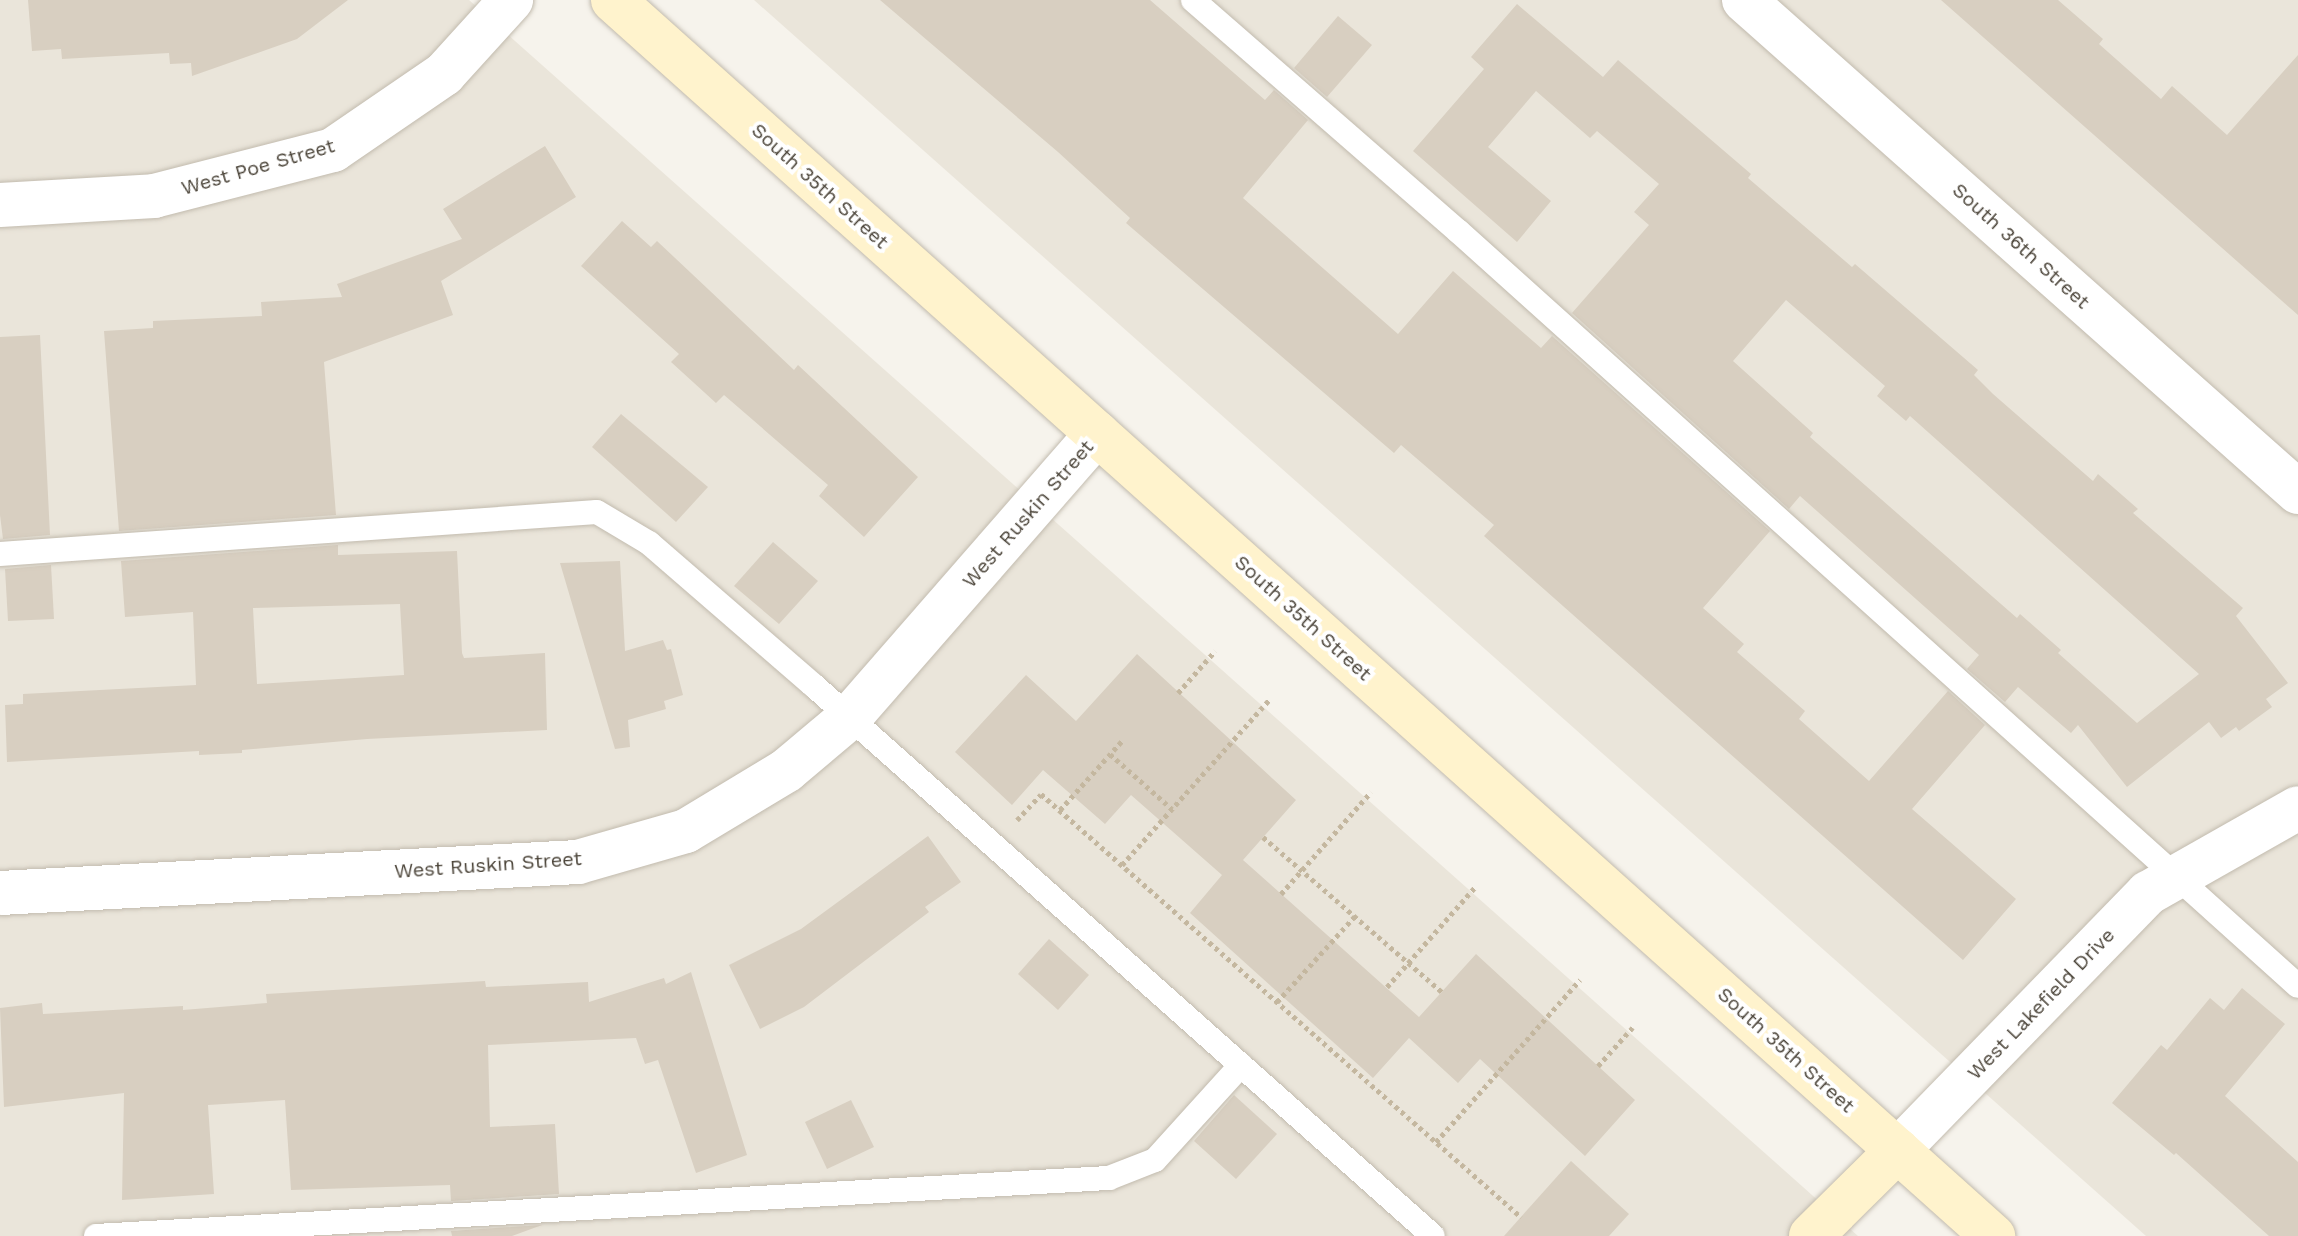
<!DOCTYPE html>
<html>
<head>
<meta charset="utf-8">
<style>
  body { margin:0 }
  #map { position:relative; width:2298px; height:1236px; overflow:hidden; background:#f6f3ec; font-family:"Work Sans",sans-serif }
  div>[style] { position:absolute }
  .residential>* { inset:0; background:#eae5da }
  .building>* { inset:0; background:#d8cfc1 }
  .path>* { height:5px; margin-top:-2.5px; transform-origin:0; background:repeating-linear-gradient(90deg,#c4b79f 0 4px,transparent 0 8px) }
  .roads { filter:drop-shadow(0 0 2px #c2bbae) drop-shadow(0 0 2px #c2bbae) }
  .lane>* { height:24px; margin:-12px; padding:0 12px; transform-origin:12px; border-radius:12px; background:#fff }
  .street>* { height:44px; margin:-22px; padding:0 22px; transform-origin:22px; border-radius:22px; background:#fff }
  .secondary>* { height:44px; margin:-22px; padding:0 22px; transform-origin:22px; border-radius:22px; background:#fff3cd }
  span { translate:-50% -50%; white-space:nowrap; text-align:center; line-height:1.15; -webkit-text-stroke:8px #fff; paint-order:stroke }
  .street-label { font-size:20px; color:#4b4439 }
</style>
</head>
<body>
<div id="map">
  <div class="residential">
    <div style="clip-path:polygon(0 0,469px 0,1858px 1236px,0 1236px)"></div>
    <div style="clip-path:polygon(754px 0,2298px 0,2298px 1236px,2146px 1236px)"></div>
  </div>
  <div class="building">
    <div style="clip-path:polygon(28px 0,348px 0,297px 39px,192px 76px,191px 63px,170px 64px,169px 53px,62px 59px,61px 49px,32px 51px)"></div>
    <div style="clip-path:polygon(880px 0,1150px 0,1265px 100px,1274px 90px,1308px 120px,1243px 198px,1398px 334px,1453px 271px,1541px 348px,1552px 336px,1770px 531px,1703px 608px,1744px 644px,1737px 652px,1805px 711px,1799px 719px,1869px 781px,1948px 691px,1985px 725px,1912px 809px,2016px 899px,1963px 960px,1484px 536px,1494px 525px,1401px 445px,1394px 453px,1126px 223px,1130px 218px,1058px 152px)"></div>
    <div style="clip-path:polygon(1941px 0,2058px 0,2103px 39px,2099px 44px,2161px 99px,2172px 86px,2227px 135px,2298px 55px,2298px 315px)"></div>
    <div style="clip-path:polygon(evenodd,1517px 4px,1603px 77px,1618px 60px,1751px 174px,1748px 178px,1852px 267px,1855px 264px,1978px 370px,1974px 375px,1993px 394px,2093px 481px,2098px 474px,2138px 509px,2133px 513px,2243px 608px,2236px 616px,2288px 683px,2266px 699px,2272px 707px,2239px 731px,2236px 727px,2221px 738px,2209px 722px,2127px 787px,2078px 725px,2071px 733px,2018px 687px,2005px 702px,1967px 669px,1979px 655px,1800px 496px,1789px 509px,1572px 313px,1649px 225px,1634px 212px,1659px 184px,1597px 131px,1590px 138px,1536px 91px,1488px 147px,1551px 201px,1517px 242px,1413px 151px,1484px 69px,1471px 57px,1517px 4px,1786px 300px,1885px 386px,1877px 396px,1906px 421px,1910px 416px,2199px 674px,2137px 723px,2058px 653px,2061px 650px,2020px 614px,2017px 618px,1810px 437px,1813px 433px,1733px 361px,1786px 300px)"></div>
    <div style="clip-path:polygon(1338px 16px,1372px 45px,1327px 97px,1294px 68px)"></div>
    <div style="clip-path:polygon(545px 146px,576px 197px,441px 281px,453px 315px,324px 362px,336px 515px,119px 531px,104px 331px,153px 328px,153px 321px,262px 316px,261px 302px,342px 297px,337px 284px,462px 239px,443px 209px)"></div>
    <div style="clip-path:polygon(622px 221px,651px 247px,657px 241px,794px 370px,798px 365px,918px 477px,864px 537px,819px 496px,828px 485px,724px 395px,716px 403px,671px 362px,679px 354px,581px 266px)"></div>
    <div style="clip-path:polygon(40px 335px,50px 535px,3px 539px,0 515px,0 337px)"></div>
    <div style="clip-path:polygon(621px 414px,708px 487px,676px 522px,592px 447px)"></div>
    <div style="clip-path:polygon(773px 542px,818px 581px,779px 624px,734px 586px)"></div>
    <div style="clip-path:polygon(evenodd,338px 545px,338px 555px,457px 551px,462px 653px,464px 658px,545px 653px,547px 730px,367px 739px,242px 750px,242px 753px,199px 755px,199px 751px,7px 762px,5px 705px,23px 704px,23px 694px,196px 685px,193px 612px,125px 617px,121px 561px,338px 545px,400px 604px,404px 675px,257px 684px,253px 608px,400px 604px)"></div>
    <div style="clip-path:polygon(620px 561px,625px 651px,663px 640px,667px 650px,671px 649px,683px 695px,664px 701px,666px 709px,628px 720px,630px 747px,615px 749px,560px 563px)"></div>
    <div style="clip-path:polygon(51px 565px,54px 619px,8px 621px,5px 569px)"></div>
    <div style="clip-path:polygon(1137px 654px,1296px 800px,1243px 860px,1419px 1017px,1476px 954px,1635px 1100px,1585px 1156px,1480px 1059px,1458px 1083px,1409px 1038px,1373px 1078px,1190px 913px,1222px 875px,1131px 795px,1105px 824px,1043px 770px,1012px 805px,955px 752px,1026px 675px,1076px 721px)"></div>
    <div style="clip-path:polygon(928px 836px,961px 882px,925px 907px,929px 912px,804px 1007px,760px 1029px,729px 965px,801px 929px)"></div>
    <div style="clip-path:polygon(1049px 939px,1089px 975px,1058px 1010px,1018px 974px)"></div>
    <div style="clip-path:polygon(691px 972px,747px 1155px,696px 1173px,658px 1060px,645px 1064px,636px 1038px,488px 1045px,490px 1127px,555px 1124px,559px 1194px,451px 1201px,450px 1185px,291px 1190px,285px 1100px,208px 1105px,214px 1194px,122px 1200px,124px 1093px,4px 1107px,0 1008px,42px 1003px,43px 1014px,183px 1006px,183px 1010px,267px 1003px,266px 994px,485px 981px,486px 987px,588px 982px,589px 1002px,664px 978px,666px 984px)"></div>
    <div style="clip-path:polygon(2242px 988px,2285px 1024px,2225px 1096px,2298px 1162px,2298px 1236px,2269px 1236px,2176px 1153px,2174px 1155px,2112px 1103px,2161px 1045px,2167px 1050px,2210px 998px,2224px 1010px)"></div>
    <div style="clip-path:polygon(1234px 1095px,1277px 1134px,1236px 1179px,1194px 1141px)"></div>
    <div style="clip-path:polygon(851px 1100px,874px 1147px,827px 1169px,805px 1122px)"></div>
    <div style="clip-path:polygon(1571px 1161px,1629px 1214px,1609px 1236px,1504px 1236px)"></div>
    <div style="clip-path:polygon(542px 1225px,512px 1236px,452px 1236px,451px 1231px)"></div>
  </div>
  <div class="path">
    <div style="left:1178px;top:693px;width:56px;rotate:-48.6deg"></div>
    <div style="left:1110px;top:754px;width:83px;rotate:41.6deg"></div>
    <div style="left:1060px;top:810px;width:93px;rotate:-48.1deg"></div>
    <div style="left:1017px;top:820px;width:35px;rotate:-47deg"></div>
    <div style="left:1041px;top:794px;width:640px;rotate:41.39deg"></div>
    <div style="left:1263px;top:837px;width:237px;rotate:40.9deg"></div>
    <div style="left:1122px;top:865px;width:221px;rotate:-48.3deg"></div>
    <div style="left:1281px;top:894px;width:136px;rotate:-48.6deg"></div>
    <div style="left:1387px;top:987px;width:135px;rotate:-48.6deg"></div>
    <div style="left:1277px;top:1002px;width:116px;rotate:-47.8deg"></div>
    <div style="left:1598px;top:1066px;width:52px;rotate:-48.1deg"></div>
    <div style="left:1436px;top:1142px;width:217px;rotate:-48.4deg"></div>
  </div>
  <div class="roads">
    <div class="lane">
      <div style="left:1193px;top:0;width:352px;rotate:41.1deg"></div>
      <div style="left:1458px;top:231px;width:1129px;rotate:41.95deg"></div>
      <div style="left:0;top:554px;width:598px;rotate:-4.02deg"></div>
      <div style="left:597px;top:512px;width:61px;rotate:30.8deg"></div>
      <div style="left:649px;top:543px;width:217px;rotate:40.9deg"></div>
      <div style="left:813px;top:685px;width:829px;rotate:41.63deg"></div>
      <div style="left:96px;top:1236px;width:1015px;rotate:-3.28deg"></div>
      <div style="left:1109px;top:1178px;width:49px;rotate:-21.4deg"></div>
      <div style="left:1155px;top:1160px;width:128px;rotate:-47.8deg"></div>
    </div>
    <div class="street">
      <div style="left:1744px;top:0;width:741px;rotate:41.61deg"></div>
      <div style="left:0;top:205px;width:154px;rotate:-3.3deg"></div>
      <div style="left:154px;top:196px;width:185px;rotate:-14.4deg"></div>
      <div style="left:333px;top:150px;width:135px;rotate:-34.4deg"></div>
      <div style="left:444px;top:74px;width:100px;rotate:-47.8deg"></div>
      <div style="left:0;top:893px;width:579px;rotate:-3.07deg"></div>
      <div style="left:578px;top:862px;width:112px;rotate:-16deg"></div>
      <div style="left:686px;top:831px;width:118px;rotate:-31.1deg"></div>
      <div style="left:787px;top:770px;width:82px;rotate:-40.1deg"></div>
      <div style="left:850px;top:717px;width:376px;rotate:-48.9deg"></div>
      <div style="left:1898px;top:1150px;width:359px;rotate:-45.8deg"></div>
      <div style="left:2148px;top:893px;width:172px;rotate:-29.5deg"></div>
    </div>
    <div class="secondary">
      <div style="left:613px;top:0;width:1853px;rotate:41.85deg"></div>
      <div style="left:1811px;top:1236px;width:122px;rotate:-44.7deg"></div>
    </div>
  </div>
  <div class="street-label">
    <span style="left:258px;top:167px;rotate:-16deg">West Poe Street</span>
    <span style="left:820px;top:186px;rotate:42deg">South 35th Street</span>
    <span style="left:2021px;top:246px;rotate:42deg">South 36th Street</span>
    <span style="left:1028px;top:514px;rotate:-49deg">West Ruskin Street</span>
    <span style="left:1303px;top:618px;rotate:42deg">South 35th Street</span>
    <span style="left:488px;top:865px;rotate:-4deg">West Ruskin Street</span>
    <span style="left:2041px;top:1004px;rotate:-46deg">West Lakefield Drive</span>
    <span style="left:1786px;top:1050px;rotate:42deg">South 35th Street</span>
  </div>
</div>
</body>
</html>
